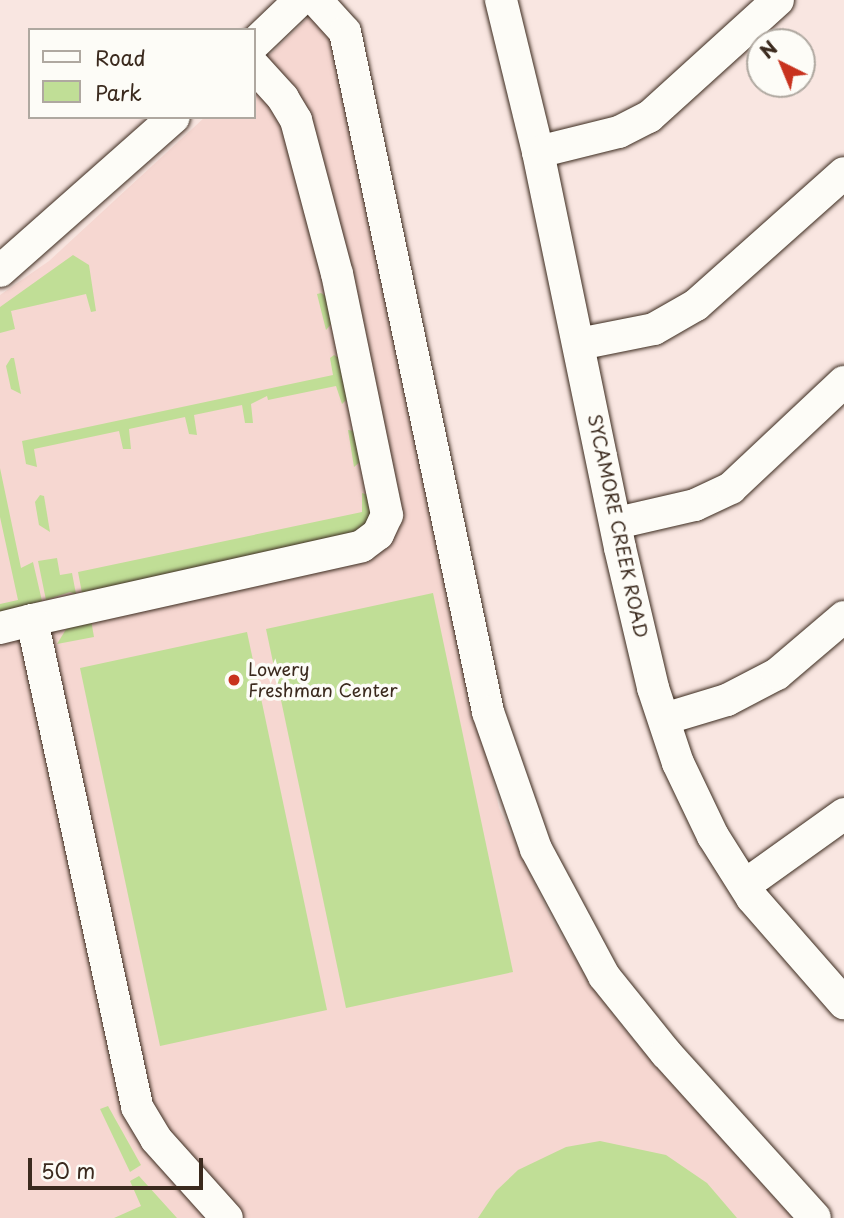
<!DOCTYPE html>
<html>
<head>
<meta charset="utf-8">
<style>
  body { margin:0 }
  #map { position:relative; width:844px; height:1218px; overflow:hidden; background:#f9e6e1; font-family:"Playpen Sans",sans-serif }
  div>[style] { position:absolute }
  .built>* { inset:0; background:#f6d7d1 }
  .green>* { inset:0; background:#c0de96 }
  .roads { filter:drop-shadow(0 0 2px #3b2a1e) drop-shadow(0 0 2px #3b2a1e) }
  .minor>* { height:32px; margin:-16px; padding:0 16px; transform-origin:16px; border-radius:16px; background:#fdfcf7 }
  .dots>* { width:19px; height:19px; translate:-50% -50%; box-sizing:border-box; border:4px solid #fdfcf7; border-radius:50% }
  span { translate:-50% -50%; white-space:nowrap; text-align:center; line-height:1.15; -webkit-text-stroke:7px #fdfcf7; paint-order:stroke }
  .street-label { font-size:18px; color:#3b2a1e }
  .poi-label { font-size:18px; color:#3b2a1e }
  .left { translate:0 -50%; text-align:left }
  .legend { position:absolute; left:28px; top:28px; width:228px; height:91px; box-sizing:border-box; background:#fdfcf7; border:2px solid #afa8a0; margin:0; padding:9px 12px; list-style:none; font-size:21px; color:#3b2a1e }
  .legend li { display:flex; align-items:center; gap:14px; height:35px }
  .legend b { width:35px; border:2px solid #afa8a0 }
  .north { position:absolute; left:746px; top:28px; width:70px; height:70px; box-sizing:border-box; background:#fdfcf7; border:2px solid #afa8a0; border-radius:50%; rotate:317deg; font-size:19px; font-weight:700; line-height:28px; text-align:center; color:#3b2a1e }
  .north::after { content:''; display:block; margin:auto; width:24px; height:32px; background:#c8321e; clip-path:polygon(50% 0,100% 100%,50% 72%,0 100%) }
  .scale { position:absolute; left:28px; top:1158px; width:175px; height:32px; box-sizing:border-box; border:4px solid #3b2a1e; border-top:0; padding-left:9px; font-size:21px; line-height:24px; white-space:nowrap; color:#3b2a1e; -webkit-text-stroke:5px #fdfcf7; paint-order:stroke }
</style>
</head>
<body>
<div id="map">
  <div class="built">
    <div style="clip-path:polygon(313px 13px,327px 18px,499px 808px,552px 920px,588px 980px,625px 1030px,793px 1218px,0 1218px,0 295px,49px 261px,205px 117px,254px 117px,254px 70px)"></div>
  </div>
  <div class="green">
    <div style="clip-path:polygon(73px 255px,89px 265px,96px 311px,91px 312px,86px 294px,11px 311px,15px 329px,0 333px,0 307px)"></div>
    <div style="clip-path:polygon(321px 293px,327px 297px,333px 322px,326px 330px,317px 294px)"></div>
    <div style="clip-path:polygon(334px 355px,339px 358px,348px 398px,342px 404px,336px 386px,268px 400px,267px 396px,251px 404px,253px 423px,245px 423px,242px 405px,194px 415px,197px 435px,189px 434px,185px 417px,129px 429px,131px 449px,123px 449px,119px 431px,34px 449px,37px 467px,26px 464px,22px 441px,333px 375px,330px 358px)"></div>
    <div style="clip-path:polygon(11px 358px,14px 358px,21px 394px,11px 389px,6px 366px)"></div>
    <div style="clip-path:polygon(348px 430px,354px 431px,361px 461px,354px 467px)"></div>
    <div style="clip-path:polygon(0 468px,21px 568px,33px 562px,42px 601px,0 613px,0 604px,18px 600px,0 517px)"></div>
    <div style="clip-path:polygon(362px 493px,368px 495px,371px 510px,367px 523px,353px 534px,82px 593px,78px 572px,362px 512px)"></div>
    <div style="clip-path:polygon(40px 495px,44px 496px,50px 532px,39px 525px,35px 502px)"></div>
    <div style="clip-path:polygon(57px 558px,60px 575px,72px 573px,76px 594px,70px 592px,46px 600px,38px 561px)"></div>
    <div style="clip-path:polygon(433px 593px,513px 972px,346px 1008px,266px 629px)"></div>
    <div style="clip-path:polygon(91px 620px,94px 637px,57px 644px,68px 626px)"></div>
    <div style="clip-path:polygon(247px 632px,327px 1010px,160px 1046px,80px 668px)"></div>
    <div style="clip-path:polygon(108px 1106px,141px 1165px,130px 1172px,100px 1109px)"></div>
    <div style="clip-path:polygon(600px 1141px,666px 1155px,707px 1183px,737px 1218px,478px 1218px,496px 1191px,518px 1170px,566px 1147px)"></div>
    <div style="clip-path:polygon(139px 1176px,177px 1218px,114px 1218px,141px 1206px,130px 1181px)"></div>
  </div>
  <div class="roads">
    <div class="minor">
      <div style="left:316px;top:0;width:43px;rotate:47.8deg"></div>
      <div style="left:345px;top:32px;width:695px;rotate:78.12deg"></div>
      <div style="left:488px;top:712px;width:145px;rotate:70.7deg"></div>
      <div style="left:536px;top:849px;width:144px;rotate:61.8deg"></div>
      <div style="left:604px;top:976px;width:99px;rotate:51.2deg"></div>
      <div style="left:666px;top:1053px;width:222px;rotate:47.9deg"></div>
      <div style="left:501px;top:0;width:156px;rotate:76.3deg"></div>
      <div style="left:538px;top:152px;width:404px;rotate:78.3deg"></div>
      <div style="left:620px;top:548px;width:144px;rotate:76.7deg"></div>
      <div style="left:653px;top:688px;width:79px;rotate:71.6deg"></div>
      <div style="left:678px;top:763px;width:81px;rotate:64.4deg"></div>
      <div style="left:713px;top:836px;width:73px;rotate:57.8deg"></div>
      <div style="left:752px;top:898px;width:140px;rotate:48.8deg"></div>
      <div style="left:254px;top:44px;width:64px;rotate:-43.7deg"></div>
      <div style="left:538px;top:152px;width:83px;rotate:-13.9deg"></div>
      <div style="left:619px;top:132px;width:34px;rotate:-27deg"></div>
      <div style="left:649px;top:117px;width:174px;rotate:-42.2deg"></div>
      <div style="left:0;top:271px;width:232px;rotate:-41.5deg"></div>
      <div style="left:579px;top:344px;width:76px;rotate:-11.3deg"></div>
      <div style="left:654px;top:329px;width:48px;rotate:-29.7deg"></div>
      <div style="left:696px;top:305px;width:198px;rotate:-41.7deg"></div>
      <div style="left:617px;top:523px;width:80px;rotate:-13deg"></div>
      <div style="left:695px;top:505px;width:40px;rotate:-25deg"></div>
      <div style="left:731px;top:488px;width:155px;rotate:-43.2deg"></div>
      <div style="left:32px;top:620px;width:338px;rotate:-12.6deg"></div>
      <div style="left:362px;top:546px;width:20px;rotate:-37deg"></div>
      <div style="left:378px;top:534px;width:21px;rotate:-65deg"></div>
      <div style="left:387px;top:515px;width:246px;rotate:-101.7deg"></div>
      <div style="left:337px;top:274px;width:159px;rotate:-104.9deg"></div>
      <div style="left:296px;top:120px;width:26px;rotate:-121deg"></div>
      <div style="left:283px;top:98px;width:43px;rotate:-132.2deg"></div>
      <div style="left:0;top:628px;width:33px;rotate:-14deg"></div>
      <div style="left:32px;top:620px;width:498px;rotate:77.8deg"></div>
      <div style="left:137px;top:1107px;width:37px;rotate:59deg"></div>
      <div style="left:156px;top:1139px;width:106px;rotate:48.1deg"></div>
      <div style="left:664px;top:719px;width:66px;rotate:-16.8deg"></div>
      <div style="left:727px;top:700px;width:56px;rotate:-27.5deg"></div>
      <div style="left:777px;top:674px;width:88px;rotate:-40.4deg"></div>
      <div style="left:745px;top:885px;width:122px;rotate:-35.6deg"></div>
    </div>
  </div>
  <div class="dots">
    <div style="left:234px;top:680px;background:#c8321e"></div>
  </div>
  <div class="street-label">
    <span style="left:618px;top:526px;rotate:78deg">SYCAMORE CREEK ROAD</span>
  </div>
  <div class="poi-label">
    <span class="left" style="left:248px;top:680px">Lowery<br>Freshman Center</span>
  </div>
  <ul class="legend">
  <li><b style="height:9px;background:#fdfcf7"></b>Road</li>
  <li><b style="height:19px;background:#c0de96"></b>Park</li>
  </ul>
  <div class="north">N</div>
  <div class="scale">50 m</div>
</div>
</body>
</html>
